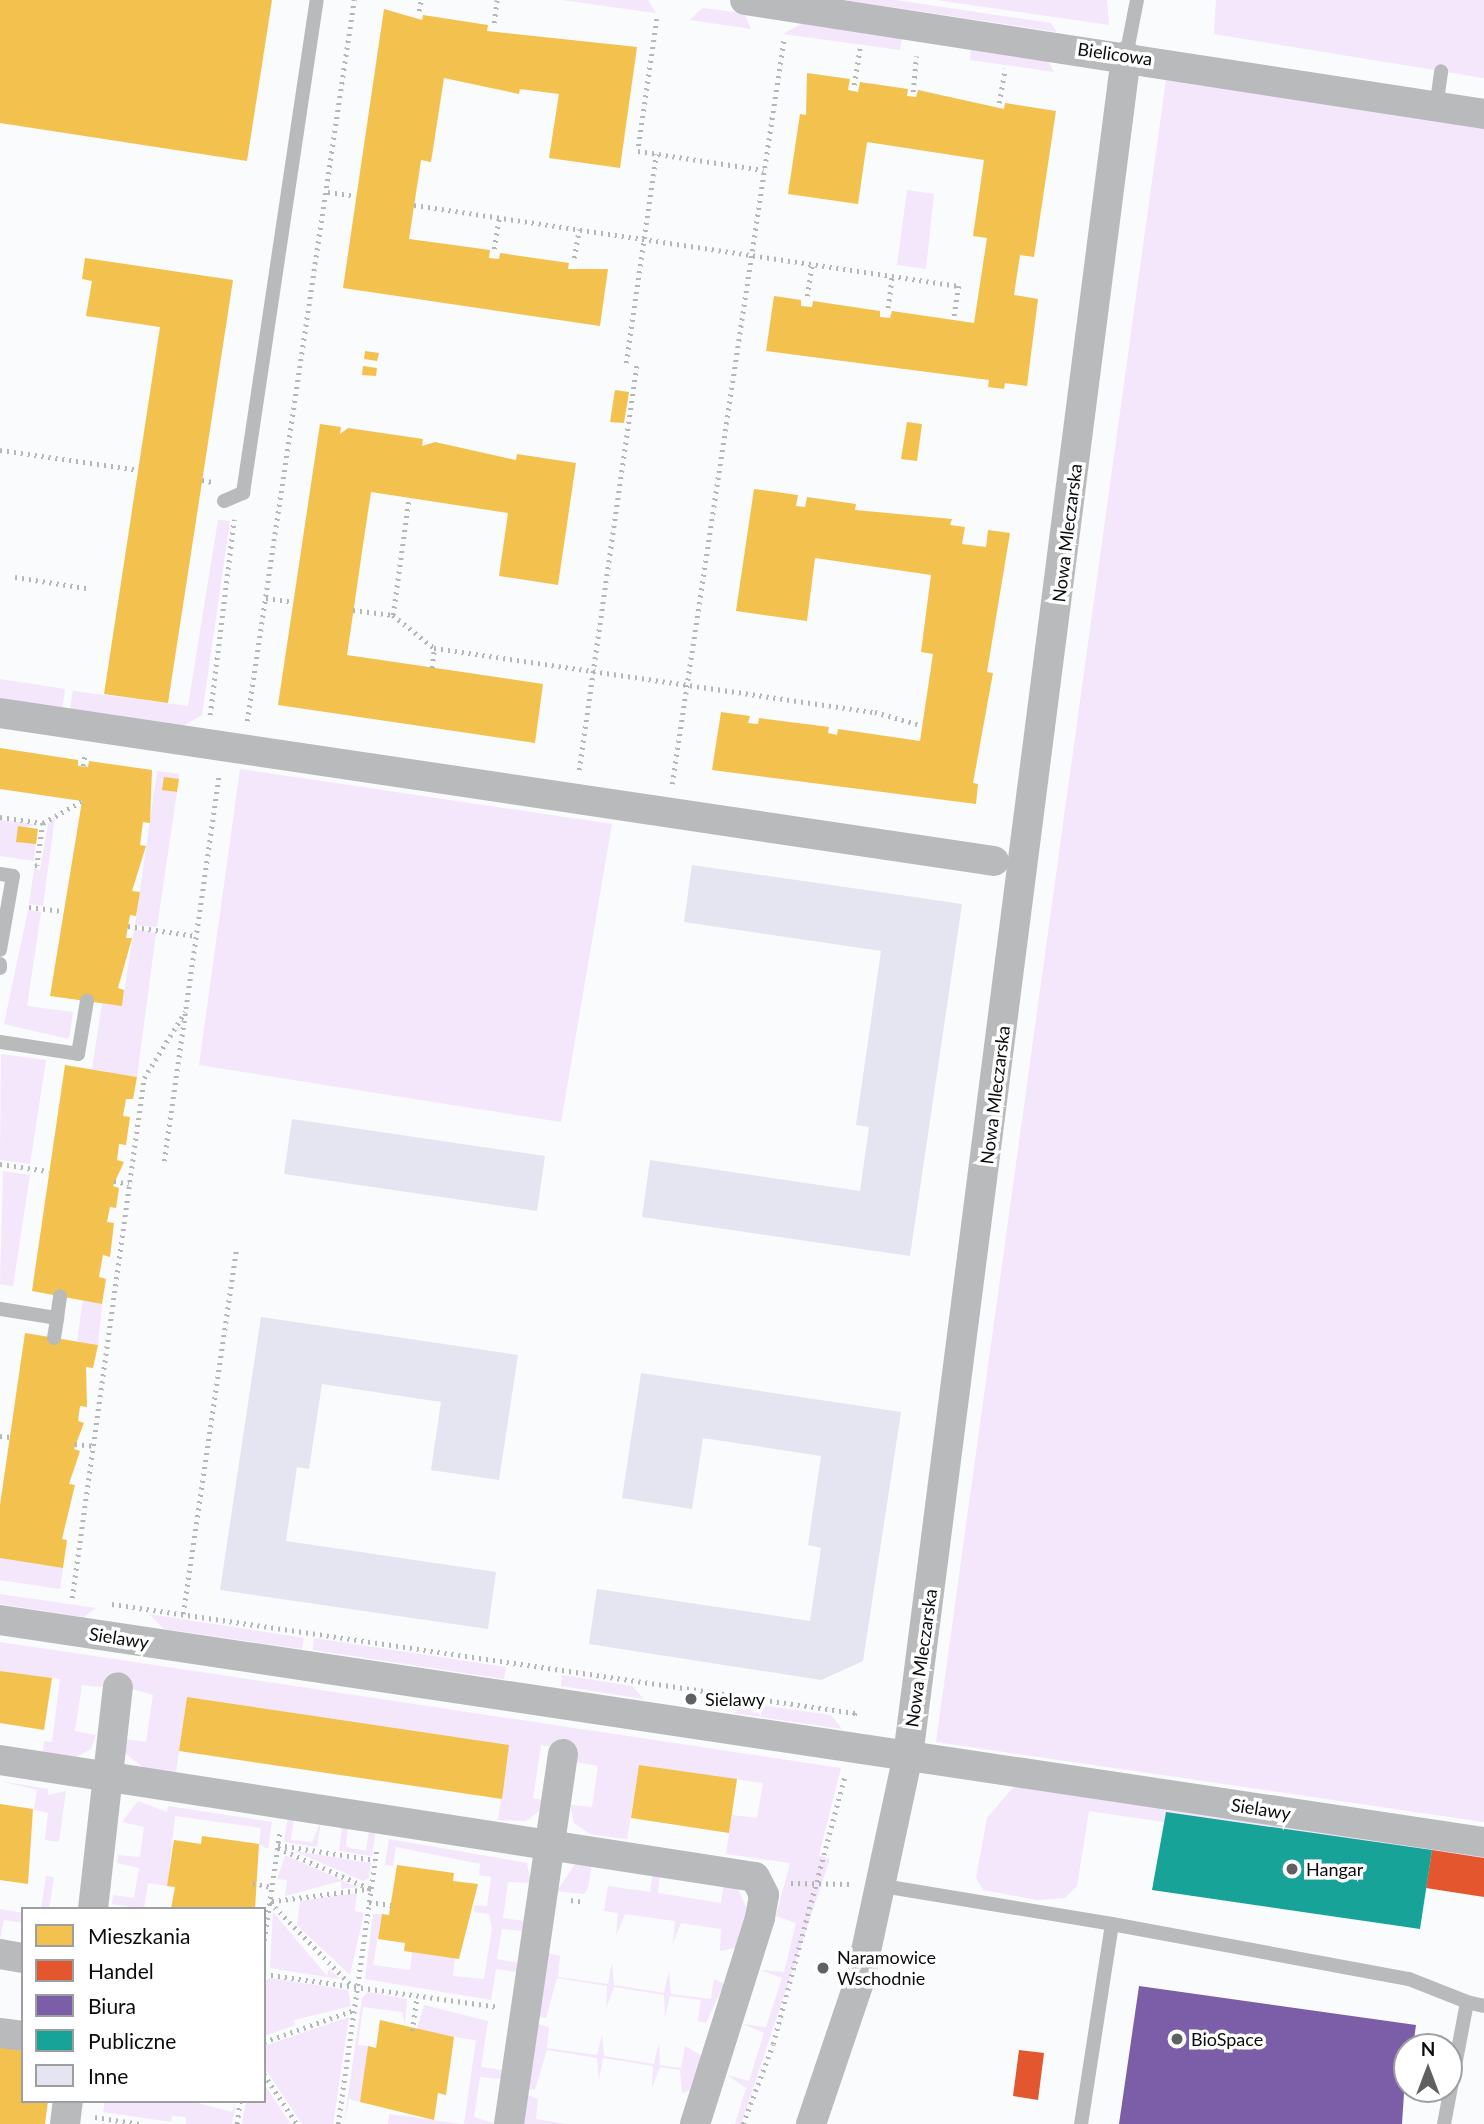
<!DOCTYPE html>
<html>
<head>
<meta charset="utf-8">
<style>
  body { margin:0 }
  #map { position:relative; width:1484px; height:2124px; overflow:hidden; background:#f9fbfd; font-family:Lato,sans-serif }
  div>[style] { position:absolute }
  .green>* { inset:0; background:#f4e6fb }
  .homes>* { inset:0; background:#f2c14e }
  .shops>* { inset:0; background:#e4572e }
  .offices>* { inset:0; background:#7b5ea7 }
  .public>* { inset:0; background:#17a398 }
  .building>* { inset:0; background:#e5e4f1 }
  .path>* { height:4.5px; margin-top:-2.25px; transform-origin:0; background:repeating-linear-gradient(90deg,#b6b6b7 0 2px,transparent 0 7px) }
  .lane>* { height:14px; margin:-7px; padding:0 7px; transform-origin:7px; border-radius:7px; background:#b9babc }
  .street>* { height:30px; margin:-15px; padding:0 15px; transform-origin:15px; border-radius:15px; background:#b9babc }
  .dots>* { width:19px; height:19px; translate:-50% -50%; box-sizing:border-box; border:4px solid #fff; border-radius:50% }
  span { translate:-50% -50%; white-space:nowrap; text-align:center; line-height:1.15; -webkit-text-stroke:7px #fff; paint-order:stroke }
  .street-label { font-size:18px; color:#0b0c0e }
  .poi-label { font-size:18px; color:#0b0c0e }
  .left { translate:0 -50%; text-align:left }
  .legend { position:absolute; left:21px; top:1907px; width:245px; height:196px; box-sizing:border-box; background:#fff; border:2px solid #9d9e9f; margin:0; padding:9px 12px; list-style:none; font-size:21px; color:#0b0c0e }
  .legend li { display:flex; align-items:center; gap:14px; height:35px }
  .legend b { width:35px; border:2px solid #9d9e9f }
  .north { position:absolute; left:1393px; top:2033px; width:70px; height:70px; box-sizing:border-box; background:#fff; border:2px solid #9d9e9f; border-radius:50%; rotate:0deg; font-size:19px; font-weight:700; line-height:28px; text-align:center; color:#0b0c0e }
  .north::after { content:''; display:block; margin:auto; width:24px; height:32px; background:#5e6062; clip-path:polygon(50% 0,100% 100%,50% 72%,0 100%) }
</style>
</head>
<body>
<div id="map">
  <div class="green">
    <div style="clip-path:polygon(562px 0,648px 0,656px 13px,655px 13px)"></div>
    <div style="clip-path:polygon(845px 0,895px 0,1051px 23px,1057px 32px)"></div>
    <div style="clip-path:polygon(936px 0,1107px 0,1109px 25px)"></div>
    <div style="clip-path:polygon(1216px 0,1484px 0,1484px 78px,1214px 34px)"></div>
    <div style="clip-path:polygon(702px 8px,744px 13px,751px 29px,690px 20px)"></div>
    <div style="clip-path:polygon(805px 22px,902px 37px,900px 50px,783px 34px)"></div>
    <div style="clip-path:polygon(971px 48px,1047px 59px,1054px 72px,970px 60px)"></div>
    <div style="clip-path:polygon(1166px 80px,1484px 119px,1484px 1822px,936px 1742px)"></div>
    <div style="clip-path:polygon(907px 190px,934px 194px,926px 269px,897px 265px)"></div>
    <div style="clip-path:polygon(218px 520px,230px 521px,202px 715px,181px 727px,69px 713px,73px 691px,188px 706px)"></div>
    <div style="clip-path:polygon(0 679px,65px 689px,62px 711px,0 702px)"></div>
    <div style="clip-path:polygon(240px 769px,612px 824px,561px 1122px,199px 1065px)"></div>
    <div style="clip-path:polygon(157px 771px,179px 774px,179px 779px,164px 778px,163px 790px,177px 792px,157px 927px,135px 925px)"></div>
    <div style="clip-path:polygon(55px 817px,43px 906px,29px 904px,34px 869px,40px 870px,48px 824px)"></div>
    <div style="clip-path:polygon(0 820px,39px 825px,18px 827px,17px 842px,36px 844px,34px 861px,0 856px)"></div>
    <div style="clip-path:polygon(28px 910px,41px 912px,27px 1006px,73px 1012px,69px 1039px,4px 1024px)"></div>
    <div style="clip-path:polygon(134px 929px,156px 933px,137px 1077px,92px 1069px,102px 1003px,122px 1005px)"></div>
    <div style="clip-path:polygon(1px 1054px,46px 1060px,30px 1164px,0 1160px)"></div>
    <div style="clip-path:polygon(3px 1171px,30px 1175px,13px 1286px,0 1284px)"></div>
    <div style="clip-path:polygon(83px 1300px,102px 1304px,98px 1345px,77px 1341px)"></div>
    <div style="clip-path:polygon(0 1558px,63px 1568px,60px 1589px,0 1580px)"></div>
    <div style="clip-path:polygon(0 1594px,96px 1608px,84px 1617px,0 1604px)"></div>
    <div style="clip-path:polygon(149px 1614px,304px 1638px,302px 1649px,164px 1629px)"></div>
    <div style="clip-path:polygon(314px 1638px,506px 1667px,504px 1679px,313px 1650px)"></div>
    <div style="clip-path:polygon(0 1642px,841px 1768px,819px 1855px,830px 1859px,741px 2124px,735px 2124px,746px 2088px,727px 2075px,749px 2081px,764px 2033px,743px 2024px,766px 2027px,782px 1978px,761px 1970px,784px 1972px,796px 1923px,776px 1916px,790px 1863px,726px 1854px,732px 1815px,757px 1818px,763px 1783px,639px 1765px,627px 1839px,590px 1834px,574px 1823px,570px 1805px,592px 1807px,598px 1766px,576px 1762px,577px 1751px,541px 1745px,533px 1798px,542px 1800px,540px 1810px,526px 1821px,498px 1820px,509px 1745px,187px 1697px,176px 1772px,144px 1768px,126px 1754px,125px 1739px,146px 1742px,153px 1695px,106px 1681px,102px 1687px,82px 1685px,75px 1731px,96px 1735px,91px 1749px,76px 1757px,43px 1753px,44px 1741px,52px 1742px,60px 1679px,0 1671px)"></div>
    <div style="clip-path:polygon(562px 1675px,632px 1686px,644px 1699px,561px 1686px)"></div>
    <div style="clip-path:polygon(746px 1703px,831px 1715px,842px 1729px,734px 1713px)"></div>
    <div style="clip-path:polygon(0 1781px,48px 1789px,48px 1795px,66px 1791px,59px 1842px,45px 1840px,48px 1813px,34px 1810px,37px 1790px)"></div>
    <div style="clip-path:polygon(1016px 1784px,1484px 1854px,1484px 1860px,1165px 1814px,1164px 1822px,1089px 1811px,1077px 1886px,1065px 1898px,1037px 1900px,983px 1890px,976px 1878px,987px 1818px)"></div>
    <div style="clip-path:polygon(138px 1801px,167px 1812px,168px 1806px,272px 1822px,268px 1849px,259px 1844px,261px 1828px,175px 1816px,167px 1886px,148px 1883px,144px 1909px,112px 1904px,113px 1895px,134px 1898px,139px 1868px,117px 1863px,118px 1855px,140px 1857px,144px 1827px,122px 1822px)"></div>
    <div style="clip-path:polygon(288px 1816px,294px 1818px,291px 1840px,312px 1842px,321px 1821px,317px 1847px,284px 1842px)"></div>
    <div style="clip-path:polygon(342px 1825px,348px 1828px,346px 1847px,366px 1851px,369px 1830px,376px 1830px,372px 1856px,339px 1851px)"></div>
    <div style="clip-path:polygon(389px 1839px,527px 1863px,531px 1883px,508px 1882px,503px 1918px,524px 1921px,522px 1931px,502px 1929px,497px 1959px,519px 1963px,517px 1972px,496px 1969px,491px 2000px,365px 1979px,373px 1914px,382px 1914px,373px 1965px,410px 1970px,412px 1952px,455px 1958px,453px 1976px,484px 1979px,492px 1928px,489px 1914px,474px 1912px,475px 1905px,487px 1906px,491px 1877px,479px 1875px,480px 1864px,396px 1847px,393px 1866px,385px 1865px)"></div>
    <div style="clip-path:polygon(294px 1851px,371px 1863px,369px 1878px,363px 1881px)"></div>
    <div style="clip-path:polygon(285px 1856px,287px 1856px,357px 1887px,341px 1889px,341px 1881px,285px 1896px,287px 1880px,277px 1879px)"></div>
    <div style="clip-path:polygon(575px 1864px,592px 1864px,588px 1888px,584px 1894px,557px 1891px)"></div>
    <div style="clip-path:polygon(653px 1872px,660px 1873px,658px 1893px,721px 1903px,724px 1882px,738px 1889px,748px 1911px,738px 1947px,720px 1951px,721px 1929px,681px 1923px,673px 1943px,675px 1921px,625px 1914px,616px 1936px,618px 1913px,604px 1911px,608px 1886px,650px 1892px)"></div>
    <div style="clip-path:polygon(46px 1876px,54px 1877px,49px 1909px,41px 1909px)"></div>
    <div style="clip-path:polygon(357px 1893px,355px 1911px,364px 1913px,350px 1975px,297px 1925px,300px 1901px)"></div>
    <div style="clip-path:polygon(0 1909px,23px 1913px,23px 1923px,4px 1920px,0 1939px)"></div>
    <div style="clip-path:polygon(273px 1912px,327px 1976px,329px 1969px,340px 1979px,270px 1968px)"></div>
    <div style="clip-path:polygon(548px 1953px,560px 1956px,558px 1977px,608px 1984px,612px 1963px,614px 1985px,664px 1993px,669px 1970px,671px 1994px,711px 1999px,714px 1979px,724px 1984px,706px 2023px,698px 2021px,701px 2000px,670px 1996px,665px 2017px,664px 1995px,614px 1987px,606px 2008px,607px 1986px,557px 1978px,546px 2018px,538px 2017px)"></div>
    <div style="clip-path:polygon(271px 1978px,348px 1990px,351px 2006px,294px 2020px,295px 2025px,264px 2036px,264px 1981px)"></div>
    <div style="clip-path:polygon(368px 1992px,407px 1999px,405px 2024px,402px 2012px,363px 2007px,358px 2045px,368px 2046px,360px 2102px,349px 2099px,344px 2124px,362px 1998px)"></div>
    <div style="clip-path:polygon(424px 2005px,488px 2021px,481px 2067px,502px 2070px,501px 2079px,480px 2077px,474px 2117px,496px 2124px,464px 2124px,476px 2040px,416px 2032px)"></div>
    <div style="clip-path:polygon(349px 2017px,333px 2124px,302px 2124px,264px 2067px,264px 2046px)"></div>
    <div style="clip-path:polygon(537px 2024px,549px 2027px,547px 2048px,597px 2055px,602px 2034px,604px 2056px,654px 2064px,659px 2042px,660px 2065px,681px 2068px,685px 2046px,702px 2056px,691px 2090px,682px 2093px,680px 2070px,660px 2067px,652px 2088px,653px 2066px,603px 2058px,599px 2080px,597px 2058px,547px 2050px,535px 2090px,528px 2089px)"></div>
    <div style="clip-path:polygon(264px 2084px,291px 2124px,242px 2124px,246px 2101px,264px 2101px)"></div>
    <div style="clip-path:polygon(527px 2095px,538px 2099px,536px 2119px,566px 2124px,523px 2124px)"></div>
    <div style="clip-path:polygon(105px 2101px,190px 2101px,232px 2112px,236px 2101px,232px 2124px,186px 2124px,186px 2117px,172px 2116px,171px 2122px,103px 2112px)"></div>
    <div style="clip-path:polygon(389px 2114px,461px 2124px,388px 2124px)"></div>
  </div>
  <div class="homes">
    <div style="clip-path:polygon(0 0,272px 0,247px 161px,0 123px)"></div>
    <div style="clip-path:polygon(384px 9px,422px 20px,423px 15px,488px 25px,487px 31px,637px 47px,620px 168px,549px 158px,559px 94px,520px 89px,519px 94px,444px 78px,431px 162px,421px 160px,409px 239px,490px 250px,489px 258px,499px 259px,500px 253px,569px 263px,568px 269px,608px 269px,600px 326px,343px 288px)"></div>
    <div style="clip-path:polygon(807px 73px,850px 79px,848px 90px,858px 92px,860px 82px,908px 89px,907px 96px,916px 97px,918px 90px,1004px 109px,1005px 103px,1056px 111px,1034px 257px,1020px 255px,1014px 295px,1038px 299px,1027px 386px,1005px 383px,1004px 389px,988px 387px,989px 380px,766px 351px,774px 296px,801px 300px,801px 306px,812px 307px,813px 301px,880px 311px,880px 317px,890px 318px,892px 311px,974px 323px,987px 238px,973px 236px,984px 160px,867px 142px,858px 204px,788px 194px,800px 114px,806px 115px)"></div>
    <div style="clip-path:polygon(85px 258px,233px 280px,168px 703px,104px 694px,160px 327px,86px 316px,92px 281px,82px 279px)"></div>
    <div style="clip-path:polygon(365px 351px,379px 353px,377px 361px,364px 359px)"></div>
    <div style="clip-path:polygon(363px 366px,377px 368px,376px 376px,362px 375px)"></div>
    <div style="clip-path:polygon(615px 390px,629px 392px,624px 423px,610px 422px)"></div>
    <div style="clip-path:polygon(907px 422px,922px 424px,917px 461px,901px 459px)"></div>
    <div style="clip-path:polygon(320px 424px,341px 427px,340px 434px,348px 428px,423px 439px,422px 446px,435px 442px,516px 460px,517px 454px,576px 463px,558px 585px,499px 576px,508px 513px,371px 492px,363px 545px,347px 655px,543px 684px,535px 743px,278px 705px)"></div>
    <div style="clip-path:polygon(754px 489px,798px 495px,796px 506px,805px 507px,807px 497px,856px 504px,855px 510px,952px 519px,950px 525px,965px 527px,962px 544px,986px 547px,988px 530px,1010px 533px,987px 672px,993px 673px,973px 783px,978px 784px,976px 804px,712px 770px,721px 712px,750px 716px,748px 723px,758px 724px,759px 718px,829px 727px,828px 733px,837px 735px,838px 729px,920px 741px,933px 654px,921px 652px,931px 575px,815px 558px,807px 621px,736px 611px)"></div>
    <div style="clip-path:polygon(0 748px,78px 760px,78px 766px,88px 767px,89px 761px,152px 770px,150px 823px,143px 822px,140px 845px,146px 846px,132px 891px,140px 892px,136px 916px,130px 915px,126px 938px,132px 938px,118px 988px,124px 990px,122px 1006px,50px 996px,82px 801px,0 789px)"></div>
    <div style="clip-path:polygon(164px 777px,179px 779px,177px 792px,162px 790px)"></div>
    <div style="clip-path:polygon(18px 826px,38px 829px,36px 844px,16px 842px)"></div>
    <div style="clip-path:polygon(65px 1065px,137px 1077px,133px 1099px,126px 1099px,123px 1116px,130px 1117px,126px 1145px,119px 1144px,117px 1160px,124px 1162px,113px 1186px,119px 1188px,116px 1208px,110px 1207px,107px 1222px,114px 1223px,110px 1257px,103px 1255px,99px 1277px,106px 1279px,102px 1304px,32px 1291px)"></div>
    <div style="clip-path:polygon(25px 1333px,98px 1345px,93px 1368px,86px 1367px,87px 1407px,80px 1406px,78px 1421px,84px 1423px,74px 1449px,80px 1451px,69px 1484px,75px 1485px,62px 1539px,67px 1540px,63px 1568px,0 1558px,0 1505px)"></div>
    <div style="clip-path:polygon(0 1671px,52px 1678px,44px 1730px,0 1723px)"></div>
    <div style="clip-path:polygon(187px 1697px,509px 1745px,502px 1799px,179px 1751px)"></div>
    <div style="clip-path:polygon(639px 1765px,737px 1779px,729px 1833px,631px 1818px)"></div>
    <div style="clip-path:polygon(0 1804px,33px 1809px,28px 1884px,0 1880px)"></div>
    <div style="clip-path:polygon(202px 1836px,259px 1844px,255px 1909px,171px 1909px,175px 1887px,167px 1886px,174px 1840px,201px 1844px)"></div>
    <div style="clip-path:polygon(397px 1865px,454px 1873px,453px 1881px,478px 1884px,459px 1959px,404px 1951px,405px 1943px,378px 1939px,382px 1914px,389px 1915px)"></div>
    <div style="clip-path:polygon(380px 2020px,454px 2037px,446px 2095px,438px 2093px,434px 2120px,360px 2102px,368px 2046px,376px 2048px)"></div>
    <div style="clip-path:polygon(0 2047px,23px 2051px,23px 2101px,48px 2101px,45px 2124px,0 2124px)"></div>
  </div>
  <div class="shops">
    <div style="clip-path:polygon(1432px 1850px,1484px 1858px,1484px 1897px,1426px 1888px)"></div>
    <div style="clip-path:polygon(1019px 2050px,1044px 2053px,1038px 2100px,1013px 2096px)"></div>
  </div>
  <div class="offices">
    <div style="clip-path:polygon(1139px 1986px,1416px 2025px,1413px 2047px,1407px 2047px,1402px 2124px,1119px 2124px)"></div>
  </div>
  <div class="public">
    <div style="clip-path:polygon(1166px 1812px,1432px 1850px,1420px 1929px,1152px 1890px)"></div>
  </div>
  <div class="building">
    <div style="clip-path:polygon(692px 865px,962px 904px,910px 1256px,642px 1217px,650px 1160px,860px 1191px,869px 1127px,856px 1125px,881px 951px,684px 922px)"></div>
    <div style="clip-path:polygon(292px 1119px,545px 1156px,537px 1211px,284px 1174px)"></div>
    <div style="clip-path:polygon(261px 1317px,518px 1355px,499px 1480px,431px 1470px,441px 1402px,322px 1384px,309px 1469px,297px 1467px,286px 1541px,496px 1572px,488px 1629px,220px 1590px)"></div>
    <div style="clip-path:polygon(641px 1373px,901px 1412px,863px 1661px,821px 1680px,589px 1644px,597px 1589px,810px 1621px,821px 1548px,808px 1545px,821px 1456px,703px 1438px,692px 1509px,622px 1498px)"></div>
  </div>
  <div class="path">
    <div style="left:419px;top:11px;width:11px;rotate:-80deg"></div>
    <div style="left:657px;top:19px;width:133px;rotate:98.2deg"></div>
    <div style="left:638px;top:151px;width:127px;rotate:8.6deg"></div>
    <div style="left:494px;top:23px;width:23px;rotate:-83deg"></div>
    <div style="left:854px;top:85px;width:37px;rotate:-81deg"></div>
    <div style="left:913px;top:92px;width:36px;rotate:-85deg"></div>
    <div style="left:999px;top:103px;width:35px;rotate:-80deg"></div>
    <div style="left:328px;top:192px;width:28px;rotate:8deg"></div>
    <div style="left:414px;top:205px;width:551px;rotate:8.45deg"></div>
    <div style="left:959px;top:286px;width:31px;rotate:99deg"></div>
    <div style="left:494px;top:249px;width:32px;rotate:-81deg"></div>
    <div style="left:574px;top:258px;width:29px;rotate:-80deg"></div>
    <div style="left:807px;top:296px;width:32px;rotate:-81deg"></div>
    <div style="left:888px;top:308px;width:32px;rotate:-83deg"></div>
    <div style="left:626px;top:363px;width:211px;rotate:-81.8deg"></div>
    <div style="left:0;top:450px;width:139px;rotate:8.2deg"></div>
    <div style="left:202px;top:480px;width:10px;rotate:11deg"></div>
    <div style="left:15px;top:577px;width:72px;rotate:8.8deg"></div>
    <div style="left:266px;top:598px;width:27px;rotate:8deg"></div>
    <div style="left:353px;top:610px;width:40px;rotate:7.1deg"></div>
    <div style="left:393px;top:615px;width:53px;rotate:38.8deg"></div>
    <div style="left:434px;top:648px;width:446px;rotate:8.3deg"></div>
    <div style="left:875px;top:712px;width:44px;rotate:15.9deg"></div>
    <div style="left:393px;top:615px;width:119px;rotate:-82.3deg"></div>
    <div style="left:432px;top:668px;width:20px;rotate:-84deg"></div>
    <div style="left:210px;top:715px;width:197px;rotate:-83deg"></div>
    <div style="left:247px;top:721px;width:729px;rotate:-81.56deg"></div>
    <div style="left:83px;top:766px;width:13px;rotate:-81deg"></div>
    <div style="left:579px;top:770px;width:410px;rotate:-81.9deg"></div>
    <div style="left:672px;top:784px;width:754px;rotate:-81.46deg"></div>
    <div style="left:0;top:817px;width:43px;rotate:7.9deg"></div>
    <div style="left:43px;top:823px;width:43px;rotate:97.9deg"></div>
    <div style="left:37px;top:866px;width:6px;rotate:-171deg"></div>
    <div style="left:43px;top:823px;width:45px;rotate:-29.4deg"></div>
    <div style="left:29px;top:907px;width:34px;rotate:7deg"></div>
    <div style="left:128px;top:926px;width:69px;rotate:8.4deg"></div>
    <div style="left:164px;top:1161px;width:391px;rotate:-81.9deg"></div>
    <div style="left:0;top:1164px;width:49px;rotate:8.1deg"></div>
    <div style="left:114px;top:1181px;width:15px;rotate:11deg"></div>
    <div style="left:0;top:1436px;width:10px;rotate:6deg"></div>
    <div style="left:75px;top:1444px;width:18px;rotate:6deg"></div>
    <div style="left:72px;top:1598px;width:525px;rotate:-82.12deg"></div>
    <div style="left:144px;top:1078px;width:78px;rotate:-58.2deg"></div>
    <div style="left:112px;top:1604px;width:751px;rotate:8.35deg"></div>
    <div style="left:855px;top:1713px;width:6px;rotate:99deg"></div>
    <div style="left:183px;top:1614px;width:367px;rotate:-81.7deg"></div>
    <div style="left:278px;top:1845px;width:98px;rotate:8.8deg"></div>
    <div style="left:278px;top:1848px;width:102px;rotate:23.8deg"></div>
    <div style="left:371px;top:1889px;width:102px;rotate:172.7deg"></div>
    <div style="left:270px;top:1902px;width:119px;rotate:45.7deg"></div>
    <div style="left:253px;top:1883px;width:19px;rotate:12deg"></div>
    <div style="left:791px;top:1883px;width:61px;rotate:0.9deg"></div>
    <div style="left:571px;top:1900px;width:12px;rotate:9deg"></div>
    <div style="left:369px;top:1902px;width:22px;rotate:8deg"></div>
    <div style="left:264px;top:1940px;width:111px;rotate:-81.7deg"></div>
    <div style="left:264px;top:1974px;width:237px;rotate:8deg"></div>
    <div style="left:412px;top:2031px;width:35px;rotate:-82deg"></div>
    <div style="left:264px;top:2042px;width:96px;rotate:-19.6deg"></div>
    <div style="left:264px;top:2074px;width:60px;rotate:56.6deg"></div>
    <div style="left:95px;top:2117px;width:45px;rotate:9deg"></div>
    <div style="left:237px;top:2124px;width:23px;rotate:-83deg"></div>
    <div style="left:338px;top:2124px;width:279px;rotate:-82deg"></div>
    <div style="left:743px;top:2124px;width:85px;rotate:-69.4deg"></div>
    <div style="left:773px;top:2044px;width:278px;rotate:-75deg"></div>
  </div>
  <div class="lane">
    <div style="left:1126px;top:56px;width:57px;rotate:-78.9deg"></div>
    <div style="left:1436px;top:108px;width:37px;rotate:-82deg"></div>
    <div style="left:224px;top:501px;width:21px;rotate:-23deg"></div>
    <div style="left:243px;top:493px;width:499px;rotate:-81.5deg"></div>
    <div style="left:0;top:874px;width:13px;rotate:9deg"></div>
    <div style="left:13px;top:876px;width:75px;rotate:100deg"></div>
    <div style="left:0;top:964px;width:4px;rotate:90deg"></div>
    <div style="left:0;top:1042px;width:79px;rotate:8.7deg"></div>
    <div style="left:78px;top:1054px;width:54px;rotate:-80.4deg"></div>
    <div style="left:0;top:1309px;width:58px;rotate:9deg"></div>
    <div style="left:57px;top:1318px;width:22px;rotate:-82deg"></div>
    <div style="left:54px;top:1338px;width:20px;rotate:-81deg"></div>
    <div style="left:883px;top:1886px;width:232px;rotate:9.4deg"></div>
    <div style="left:1112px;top:1924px;width:202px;rotate:98.8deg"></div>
    <div style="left:1112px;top:1924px;width:302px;rotate:10.5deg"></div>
    <div style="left:1409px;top:1979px;width:62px;rotate:21.6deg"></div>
    <div style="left:1444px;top:2124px;width:124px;rotate:-79.3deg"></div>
    <div style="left:1467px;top:2002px;width:17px;rotate:13deg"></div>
  </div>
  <div class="street">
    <div style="left:745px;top:0;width:748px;rotate:8.77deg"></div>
    <div style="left:0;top:713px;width:1005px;rotate:8.47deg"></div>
    <div style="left:0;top:1620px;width:1501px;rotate:8.51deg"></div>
    <div style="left:0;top:1760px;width:764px;rotate:8.81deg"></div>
    <div style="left:755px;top:1877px;width:20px;rotate:63deg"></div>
    <div style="left:764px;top:1895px;width:23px;rotate:100deg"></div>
    <div style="left:760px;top:1918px;width:216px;rotate:107.5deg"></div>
    <div style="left:93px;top:1909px;width:223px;rotate:-83.6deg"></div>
    <div style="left:0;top:1954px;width:23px;rotate:10deg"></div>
    <div style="left:0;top:2033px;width:23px;rotate:7deg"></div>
    <div style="left:65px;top:2124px;width:23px;rotate:-83deg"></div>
    <div style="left:509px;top:2124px;width:374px;rotate:-81.7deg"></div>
    <div style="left:811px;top:2124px;width:153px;rotate:-71.3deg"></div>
    <div style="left:860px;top:1979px;width:228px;rotate:-77.9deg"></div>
    <div style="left:908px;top:1756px;width:1714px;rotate:-82.69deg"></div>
  </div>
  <div class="dots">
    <div style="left:691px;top:1699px;background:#5e6062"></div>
    <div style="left:1292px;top:1869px;background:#5e6062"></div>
    <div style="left:823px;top:1968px;background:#5e6062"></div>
    <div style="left:1177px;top:2039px;background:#5e6062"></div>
  </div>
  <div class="street-label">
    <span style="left:1115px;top:54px;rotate:8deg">Bielicowa</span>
    <span style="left:1067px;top:533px;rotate:-83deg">Nowa Mleczarska</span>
    <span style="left:995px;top:1095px;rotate:-83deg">Nowa Mleczarska</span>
    <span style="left:119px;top:1638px;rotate:9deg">Sielawy</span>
    <span style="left:921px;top:1658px;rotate:-82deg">Nowa Mleczarska</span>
    <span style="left:1261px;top:1809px;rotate:9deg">Sielawy</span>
  </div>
  <div class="poi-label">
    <span class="left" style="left:705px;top:1699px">Sielawy</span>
    <span class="left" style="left:1306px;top:1869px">Hangar</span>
    <span class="left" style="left:837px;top:1968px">Naramowice<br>Wschodnie</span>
    <span class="left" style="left:1191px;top:2039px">BioSpace</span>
  </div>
  <ul class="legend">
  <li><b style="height:19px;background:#f2c14e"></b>Mieszkania</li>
  <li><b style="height:19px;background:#e4572e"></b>Handel</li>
  <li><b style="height:19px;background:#7b5ea7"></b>Biura</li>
  <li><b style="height:19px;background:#17a398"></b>Publiczne</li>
  <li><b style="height:19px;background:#e5e4f1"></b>Inne</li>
  </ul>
  <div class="north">N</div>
</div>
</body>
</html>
